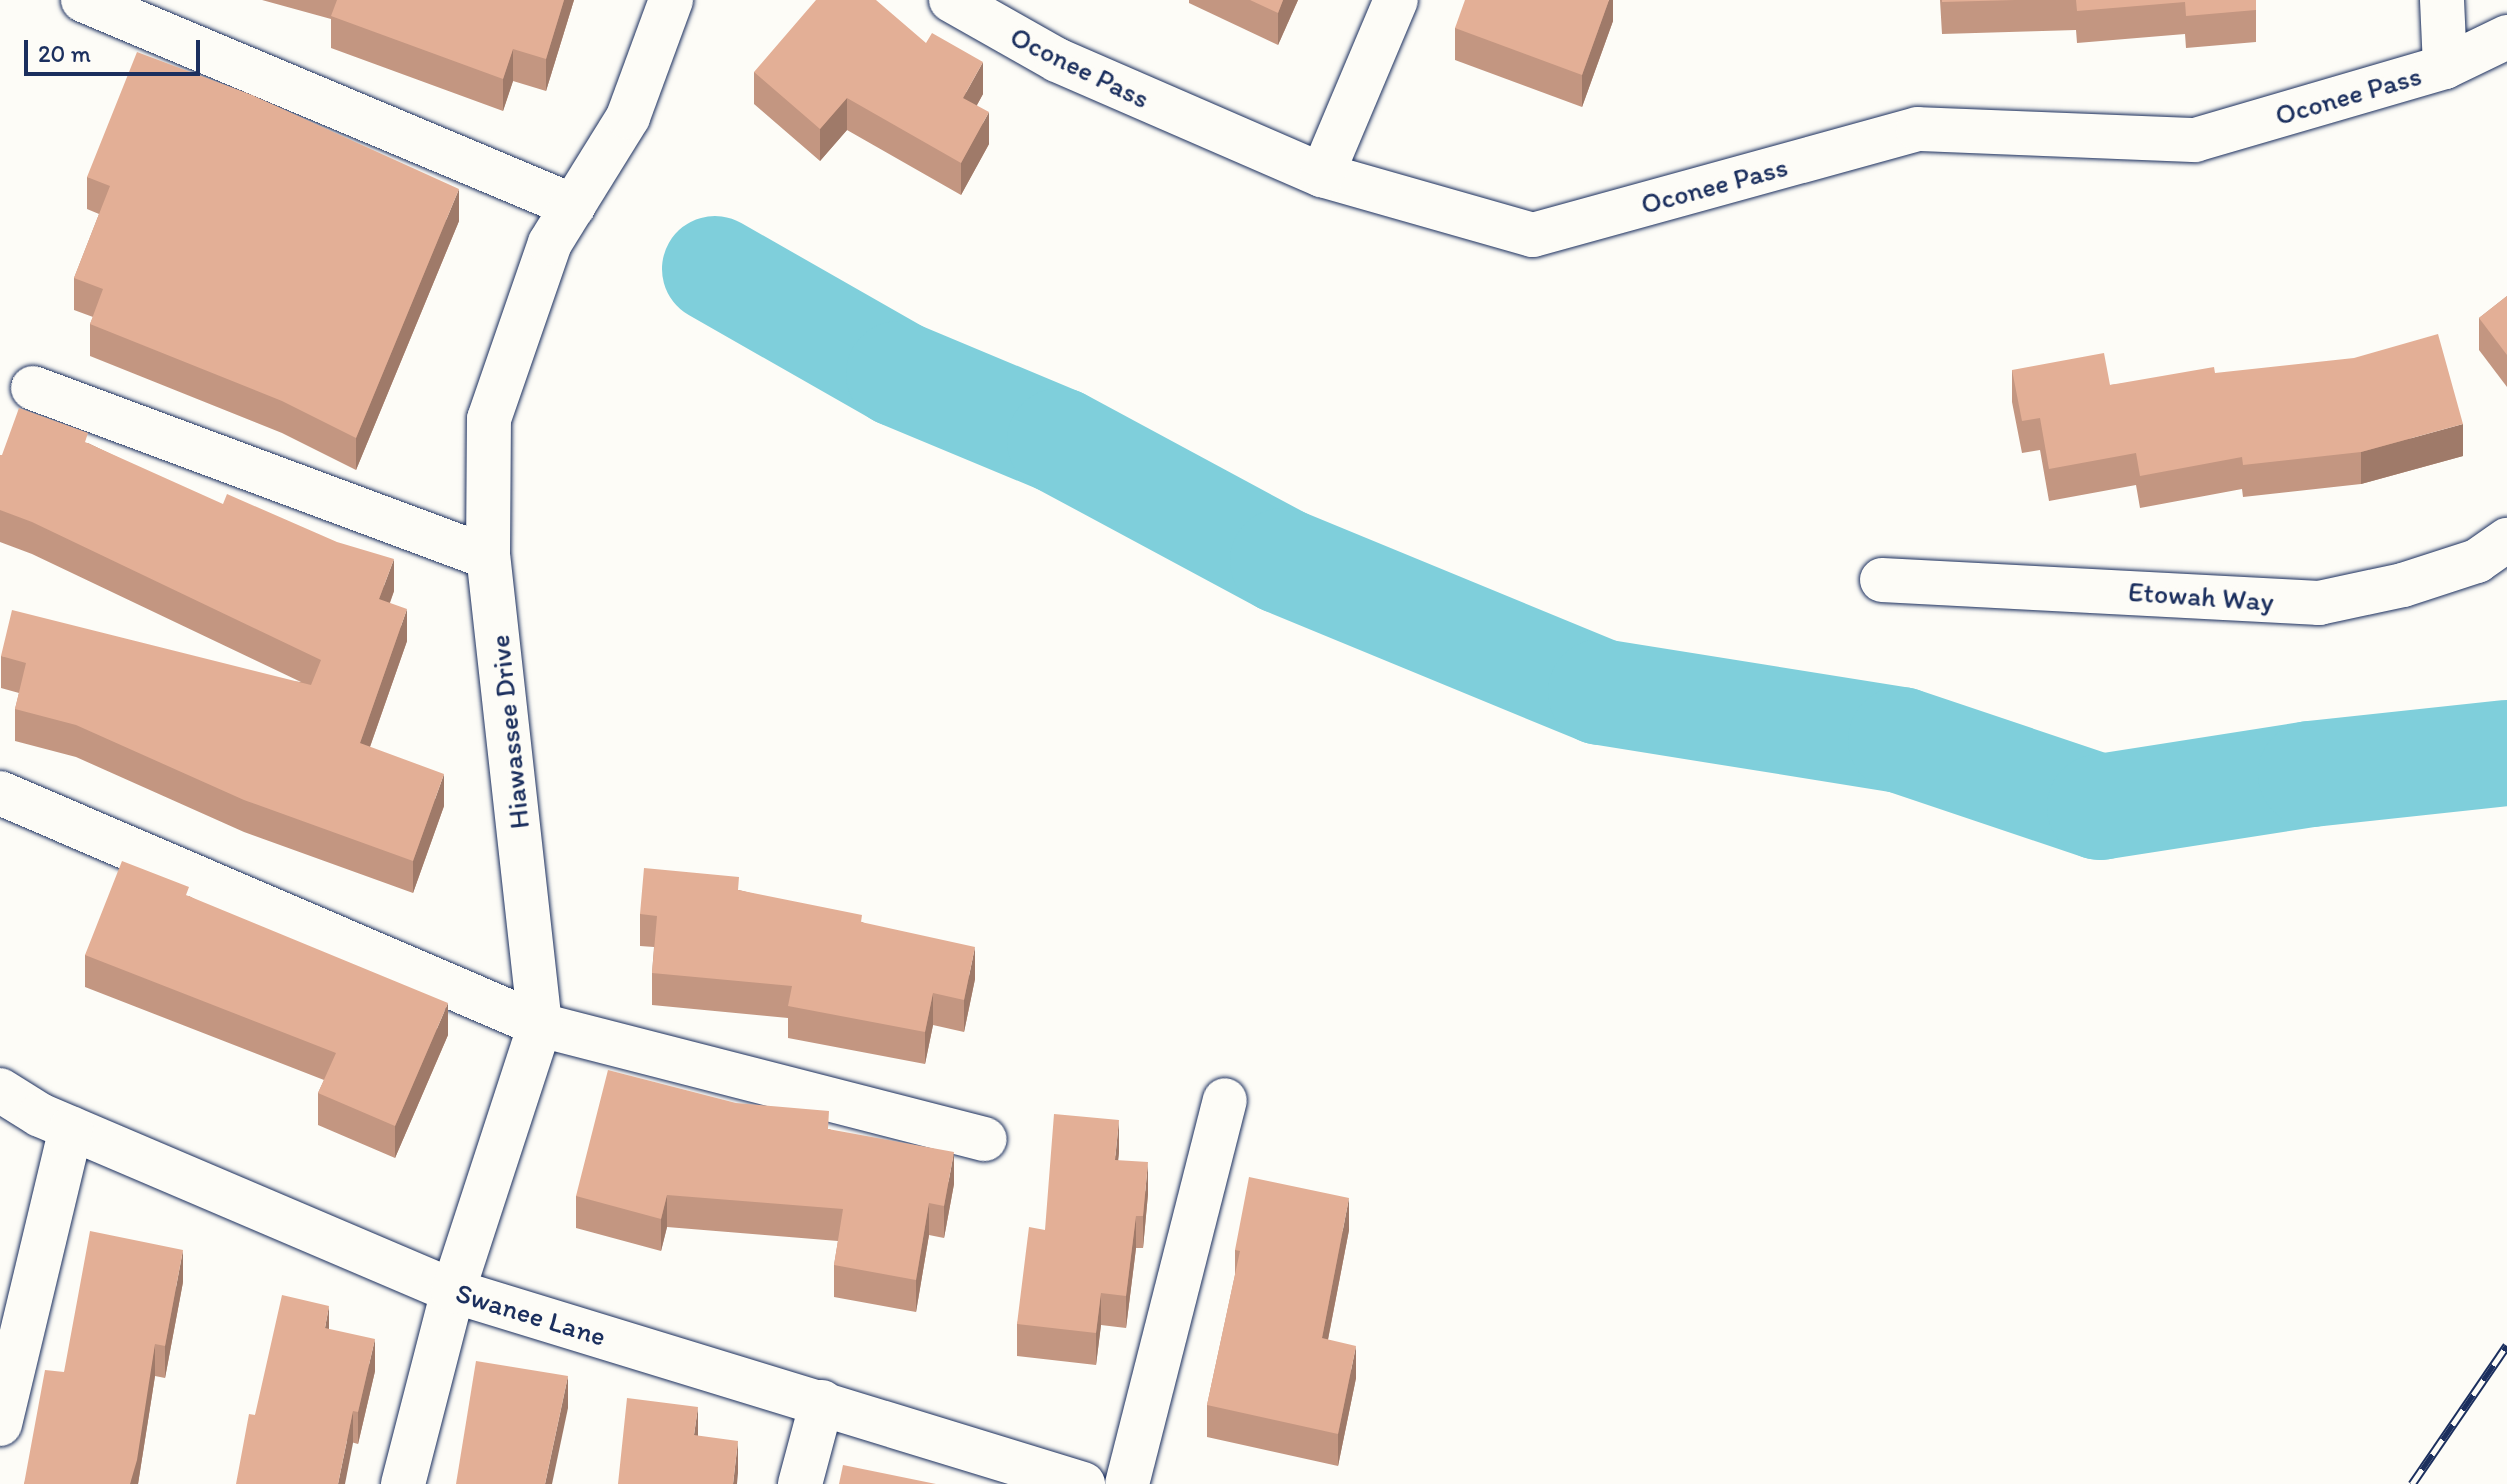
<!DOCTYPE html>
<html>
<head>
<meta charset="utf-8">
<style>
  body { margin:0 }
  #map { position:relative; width:2507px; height:1484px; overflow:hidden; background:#fdfcf7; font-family:Itim,sans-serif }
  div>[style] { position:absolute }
  .river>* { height:106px; margin:-53px; padding:0 53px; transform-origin:53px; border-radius:53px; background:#7fcfdb }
  .roads { filter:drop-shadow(0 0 2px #1b2f5e) drop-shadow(0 0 2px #1b2f5e) }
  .minor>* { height:44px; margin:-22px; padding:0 22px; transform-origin:22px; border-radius:22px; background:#fdfcf7 }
  .rail>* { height:9px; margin-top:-4.5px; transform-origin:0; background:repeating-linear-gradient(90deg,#fdfcf7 0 18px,#1b2f5e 0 36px); box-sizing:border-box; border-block:2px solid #1b2f5e }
  .wall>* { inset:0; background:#c39681 }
  .shaded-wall>* { inset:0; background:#9f7a69 }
  .building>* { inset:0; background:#e3af96 }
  span { translate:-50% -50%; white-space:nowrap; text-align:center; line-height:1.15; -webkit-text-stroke:8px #fdfcf7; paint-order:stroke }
  .street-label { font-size:28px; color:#1b2f5e }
  .scale { position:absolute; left:24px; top:40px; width:176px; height:36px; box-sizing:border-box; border:4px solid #1b2f5e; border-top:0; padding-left:10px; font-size:24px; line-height:28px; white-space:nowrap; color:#1b2f5e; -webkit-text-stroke:6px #fdfcf7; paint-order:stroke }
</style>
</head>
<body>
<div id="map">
  <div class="river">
    <div style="left:715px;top:269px;width:212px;rotate:29.7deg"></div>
    <div style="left:899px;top:374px;width:174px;rotate:22.6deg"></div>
    <div style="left:1060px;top:441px;width:253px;rotate:28.3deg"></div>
    <div style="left:1283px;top:561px;width:344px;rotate:22.4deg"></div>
    <div style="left:1601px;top:692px;width:304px;rotate:9.1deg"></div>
    <div style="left:1901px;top:740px;width:210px;rotate:18.6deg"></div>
    <div style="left:2100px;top:807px;width:214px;rotate:-8.9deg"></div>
    <div style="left:2311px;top:774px;width:197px;rotate:-6.1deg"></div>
  </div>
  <div class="roads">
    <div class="minor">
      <div style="left:83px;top:0;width:532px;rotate:22.8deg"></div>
      <div style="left:951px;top:0;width:122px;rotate:29.5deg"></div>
      <div style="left:1057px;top:60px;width:289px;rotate:23.5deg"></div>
      <div style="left:1322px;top:175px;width:219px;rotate:15.9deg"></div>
      <div style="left:1533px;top:235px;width:399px;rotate:-15.4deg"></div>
      <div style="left:1918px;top:129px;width:277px;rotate:2.3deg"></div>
      <div style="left:2195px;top:140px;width:260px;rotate:-16.3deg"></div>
      <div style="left:2445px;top:67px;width:69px;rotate:-25.8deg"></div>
      <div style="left:2442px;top:0;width:67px;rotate:87.4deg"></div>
      <div style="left:1322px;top:175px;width:190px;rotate:-67.1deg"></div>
      <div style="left:33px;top:388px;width:485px;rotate:20.4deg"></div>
      <div style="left:1882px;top:580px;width:438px;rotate:3deg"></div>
      <div style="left:2319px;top:603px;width:86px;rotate:-12.1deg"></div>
      <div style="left:2403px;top:585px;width:78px;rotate:-18deg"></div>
      <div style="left:2477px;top:561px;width:37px;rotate:-35deg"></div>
      <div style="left:0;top:793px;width:588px;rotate:23.25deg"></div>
      <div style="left:540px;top:1025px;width:459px;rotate:14.4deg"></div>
      <div style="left:0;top:1090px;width:47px;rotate:32deg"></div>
      <div style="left:40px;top:1115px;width:449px;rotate:23.1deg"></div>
      <div style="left:453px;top:1291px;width:659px;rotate:17.03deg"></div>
      <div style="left:0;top:1424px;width:304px;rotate:-76.5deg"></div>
      <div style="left:403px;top:1484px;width:199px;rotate:-75.5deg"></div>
      <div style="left:453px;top:1291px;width:280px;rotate:-71.9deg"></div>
      <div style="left:540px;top:1025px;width:471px;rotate:-96.3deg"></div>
      <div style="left:488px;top:557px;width:138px;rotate:-89.6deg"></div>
      <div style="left:489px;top:419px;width:186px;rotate:-70.9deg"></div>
      <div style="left:550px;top:243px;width:148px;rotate:-58.2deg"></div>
      <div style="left:628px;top:117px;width:125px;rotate:-69.8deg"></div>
      <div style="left:800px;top:1484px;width:85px;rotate:-75deg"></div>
      <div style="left:1127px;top:1484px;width:396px;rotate:-75.7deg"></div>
    </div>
  </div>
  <div class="rail">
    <div style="left:2412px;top:1484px;width:168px;rotate:-55.6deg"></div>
  </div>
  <div class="wall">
    <div style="clip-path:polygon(262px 0,574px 0,546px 91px,513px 81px,503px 111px,331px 48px,331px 19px)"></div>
    <div style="clip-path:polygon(1189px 0,1298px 0,1278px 45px,1189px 3px)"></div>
    <div style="clip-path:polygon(1613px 0,1613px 21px,1582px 107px,1455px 60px,1455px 28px)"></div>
    <div style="clip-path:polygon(1940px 0,2256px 0,2256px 42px,2186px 48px,2185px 34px,2077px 43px,2076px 30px,1942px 34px)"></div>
    <div style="clip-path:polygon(754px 72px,983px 94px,977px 105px,989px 144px,961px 195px,847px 130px,820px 161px,754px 104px)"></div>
    <div style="clip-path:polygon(87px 177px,459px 221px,356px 470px,282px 433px,90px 356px,90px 324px,93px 317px,74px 310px,74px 278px,99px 214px,87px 209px)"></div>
    <div style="clip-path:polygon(2507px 296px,2507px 387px,2479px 350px,2479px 318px)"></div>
    <div style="clip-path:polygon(2012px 370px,2110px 385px,2215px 373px,2463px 456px,2361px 484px,2243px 497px,2242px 489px,2140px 508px,2136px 485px,2049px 501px,2040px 450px,2022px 453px,2012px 402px)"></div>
    <div style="clip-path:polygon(88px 443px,394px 591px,390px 603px,407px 641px,370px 747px,444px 806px,413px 893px,244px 832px,76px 757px,15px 741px,15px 709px,19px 693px,1px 688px,1px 656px,301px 682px,32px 554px,0 542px,0 455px,2px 455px)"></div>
    <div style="clip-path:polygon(739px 890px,862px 922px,975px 979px,964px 1032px,933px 1025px,925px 1064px,788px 1038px,788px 1018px,652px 1005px,652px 973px,654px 947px,640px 946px,640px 914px)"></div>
    <div style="clip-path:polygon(189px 896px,448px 1035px,395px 1158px,318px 1125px,318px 1093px,324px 1080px,85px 987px,85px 955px)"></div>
    <div style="clip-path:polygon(829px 1129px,954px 1184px,944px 1238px,929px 1235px,916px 1312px,834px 1297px,834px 1265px,838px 1241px,667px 1227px,661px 1251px,576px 1228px,576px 1196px)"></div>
    <div style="clip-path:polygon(1119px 1152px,1118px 1160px,1148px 1194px,1143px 1248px,1136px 1248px,1126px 1328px,1101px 1325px,1096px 1365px,1017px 1356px,1017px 1324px,1045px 1230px)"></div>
    <div style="clip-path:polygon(1349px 1230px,1328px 1340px,1356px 1378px,1338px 1466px,1207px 1437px,1207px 1405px,1235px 1275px,1235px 1250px)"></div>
    <div style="clip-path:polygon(183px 1282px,165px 1378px,155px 1376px,138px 1484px,24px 1484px,64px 1372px)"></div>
    <div style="clip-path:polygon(329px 1329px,375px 1371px,358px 1444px,255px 1415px)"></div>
  </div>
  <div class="shaded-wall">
    <div style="clip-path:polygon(564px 0,574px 0,546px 91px,546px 59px)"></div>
    <div style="clip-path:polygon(1283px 0,1298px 0,1278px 45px,1278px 13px)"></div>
    <div style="clip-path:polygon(1609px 0,1613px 0,1613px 21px,1582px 107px,1582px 75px)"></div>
    <div style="clip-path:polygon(513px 49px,513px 81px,503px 111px,503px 79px)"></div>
    <div style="clip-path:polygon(983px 62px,983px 94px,963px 130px,963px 98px)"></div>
    <div style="clip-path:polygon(847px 98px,847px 130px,820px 161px,820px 129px)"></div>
    <div style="clip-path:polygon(989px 112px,989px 144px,961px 195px,961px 163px)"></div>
    <div style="clip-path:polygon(459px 189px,459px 221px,356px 470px,356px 438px)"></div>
    <div style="clip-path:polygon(2463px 424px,2463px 456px,2361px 484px,2361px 452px)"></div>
    <div style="clip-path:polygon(394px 559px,394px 591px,379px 631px,379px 599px)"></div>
    <div style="clip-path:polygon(407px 609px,407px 641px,360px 775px,360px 743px)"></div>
    <div style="clip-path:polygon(444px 774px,444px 806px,413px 893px,413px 861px)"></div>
    <div style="clip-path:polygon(975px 947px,975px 979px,964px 1032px,964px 1000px)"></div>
    <div style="clip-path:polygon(933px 993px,933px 1025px,925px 1064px,925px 1032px)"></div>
    <div style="clip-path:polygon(448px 1003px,448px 1035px,395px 1158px,395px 1126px)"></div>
    <div style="clip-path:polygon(1119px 1120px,1119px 1152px,1115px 1192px,1115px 1160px)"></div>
    <div style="clip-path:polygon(954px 1152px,954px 1184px,944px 1238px,944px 1206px)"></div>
    <div style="clip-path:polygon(1148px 1162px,1148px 1194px,1143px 1248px,1143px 1216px)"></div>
    <div style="clip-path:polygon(667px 1195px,667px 1227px,661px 1251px,661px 1219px)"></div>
    <div style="clip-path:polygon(1349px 1198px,1349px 1230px,1322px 1370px,1322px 1338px)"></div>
    <div style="clip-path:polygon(929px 1203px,929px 1235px,916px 1312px,916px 1280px)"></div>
    <div style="clip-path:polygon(1136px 1216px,1136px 1248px,1126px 1328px,1126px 1296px)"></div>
    <div style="clip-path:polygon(183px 1250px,183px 1282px,165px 1378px,165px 1346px)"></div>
    <div style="clip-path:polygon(1101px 1293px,1101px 1325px,1096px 1365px,1096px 1333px)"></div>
    <div style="clip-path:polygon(329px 1306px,329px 1338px,325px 1328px)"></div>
    <div style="clip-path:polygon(375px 1339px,375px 1371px,358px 1444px,358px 1412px)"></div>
    <div style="clip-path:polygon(155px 1344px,155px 1376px,138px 1484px,130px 1484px)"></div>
    <div style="clip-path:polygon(1356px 1346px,1356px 1378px,1338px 1466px,1338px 1434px)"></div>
    <div style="clip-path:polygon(568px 1376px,568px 1408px,552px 1484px,545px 1484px)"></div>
    <div style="clip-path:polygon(698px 1407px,698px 1439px,694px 1435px)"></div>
    <div style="clip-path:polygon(353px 1411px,353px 1443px,345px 1484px,338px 1484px)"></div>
    <div style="clip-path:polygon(738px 1441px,738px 1473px,737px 1484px,733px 1484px)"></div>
  </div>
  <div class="building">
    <div style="clip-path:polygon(337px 0,564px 0,546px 59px,513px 49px,503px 79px,331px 16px)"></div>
    <div style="clip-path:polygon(816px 0,876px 0,926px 43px,932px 33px,983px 62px,963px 98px,989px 112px,961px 163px,847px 98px,820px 129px,754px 72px)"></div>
    <div style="clip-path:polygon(1250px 0,1283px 0,1278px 13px)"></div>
    <div style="clip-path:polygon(1465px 0,1609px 0,1582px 75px,1455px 28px)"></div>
    <div style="clip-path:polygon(1942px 0,2015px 0,1942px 2px)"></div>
    <div style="clip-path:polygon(2076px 0,2256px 0,2256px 10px,2186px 16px,2185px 2px,2077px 11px)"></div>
    <div style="clip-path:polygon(137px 52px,252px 95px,459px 189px,356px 438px,282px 401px,90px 324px,103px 289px,74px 278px,110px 186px,87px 177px)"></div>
    <div style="clip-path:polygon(2507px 296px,2507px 355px,2479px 318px)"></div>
    <div style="clip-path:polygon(2438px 334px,2463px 424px,2361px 452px,2243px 465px,2242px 457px,2140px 476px,2136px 453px,2049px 469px,2040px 418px,2022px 421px,2012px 370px,2104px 353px,2110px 385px,2214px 367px,2215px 373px,2354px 358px)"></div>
    <div style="clip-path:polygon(19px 408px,88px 433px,85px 442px,223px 504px,227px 494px,337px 542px,394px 559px,379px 599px,407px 609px,360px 743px,444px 774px,413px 861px,244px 800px,76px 725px,15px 709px,26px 663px,1px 656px,12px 610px,311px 685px,321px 660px,32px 522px,0 510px,0 455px,2px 455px)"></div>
    <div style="clip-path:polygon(122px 861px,189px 887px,186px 895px,448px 1003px,395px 1126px,318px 1093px,336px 1053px,85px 955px)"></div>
    <div style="clip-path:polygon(644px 868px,739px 877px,738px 890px,862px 915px,861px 922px,975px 947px,964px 1000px,933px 993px,925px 1032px,788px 1006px,792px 986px,652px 973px,657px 916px,640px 914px)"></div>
    <div style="clip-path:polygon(608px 1070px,736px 1103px,829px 1111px,828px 1129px,954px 1152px,944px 1206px,929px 1203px,916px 1280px,834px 1265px,843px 1209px,667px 1195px,661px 1219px,576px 1196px)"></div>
    <div style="clip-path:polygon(1054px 1114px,1119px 1120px,1115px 1160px,1148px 1162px,1143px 1216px,1136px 1216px,1126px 1296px,1101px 1293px,1096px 1333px,1017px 1324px,1029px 1227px,1045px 1230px)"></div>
    <div style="clip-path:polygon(1249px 1177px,1349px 1198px,1322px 1338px,1356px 1346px,1338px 1434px,1207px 1405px,1240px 1251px,1235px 1250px)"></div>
    <div style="clip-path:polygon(90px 1231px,183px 1250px,165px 1346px,155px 1344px,137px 1460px,130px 1484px,24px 1484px,45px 1370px,64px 1372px)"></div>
    <div style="clip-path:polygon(282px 1295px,329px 1306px,325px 1328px,375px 1339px,358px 1412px,353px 1411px,338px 1484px,236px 1484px,249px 1414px,255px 1415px)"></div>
    <div style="clip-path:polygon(476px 1361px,568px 1376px,545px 1484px,456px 1484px)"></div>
    <div style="clip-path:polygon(627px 1398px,698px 1407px,694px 1435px,738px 1441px,733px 1484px,618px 1484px)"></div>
    <div style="clip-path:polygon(843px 1465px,936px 1484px,839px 1484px)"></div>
  </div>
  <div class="street-label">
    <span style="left:1080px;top:67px;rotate:26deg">Oconee Pass</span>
    <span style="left:2348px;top:95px;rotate:-16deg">Oconee Pass</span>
    <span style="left:1714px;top:185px;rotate:-15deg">Oconee Pass</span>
    <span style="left:2201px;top:596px;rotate:4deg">Etowah Way</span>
    <span style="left:509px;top:732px;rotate:-96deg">Hiawassee Drive</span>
    <span style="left:531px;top:1314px;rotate:17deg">Swanee Lane</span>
  </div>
  <div class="scale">20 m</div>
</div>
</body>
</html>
